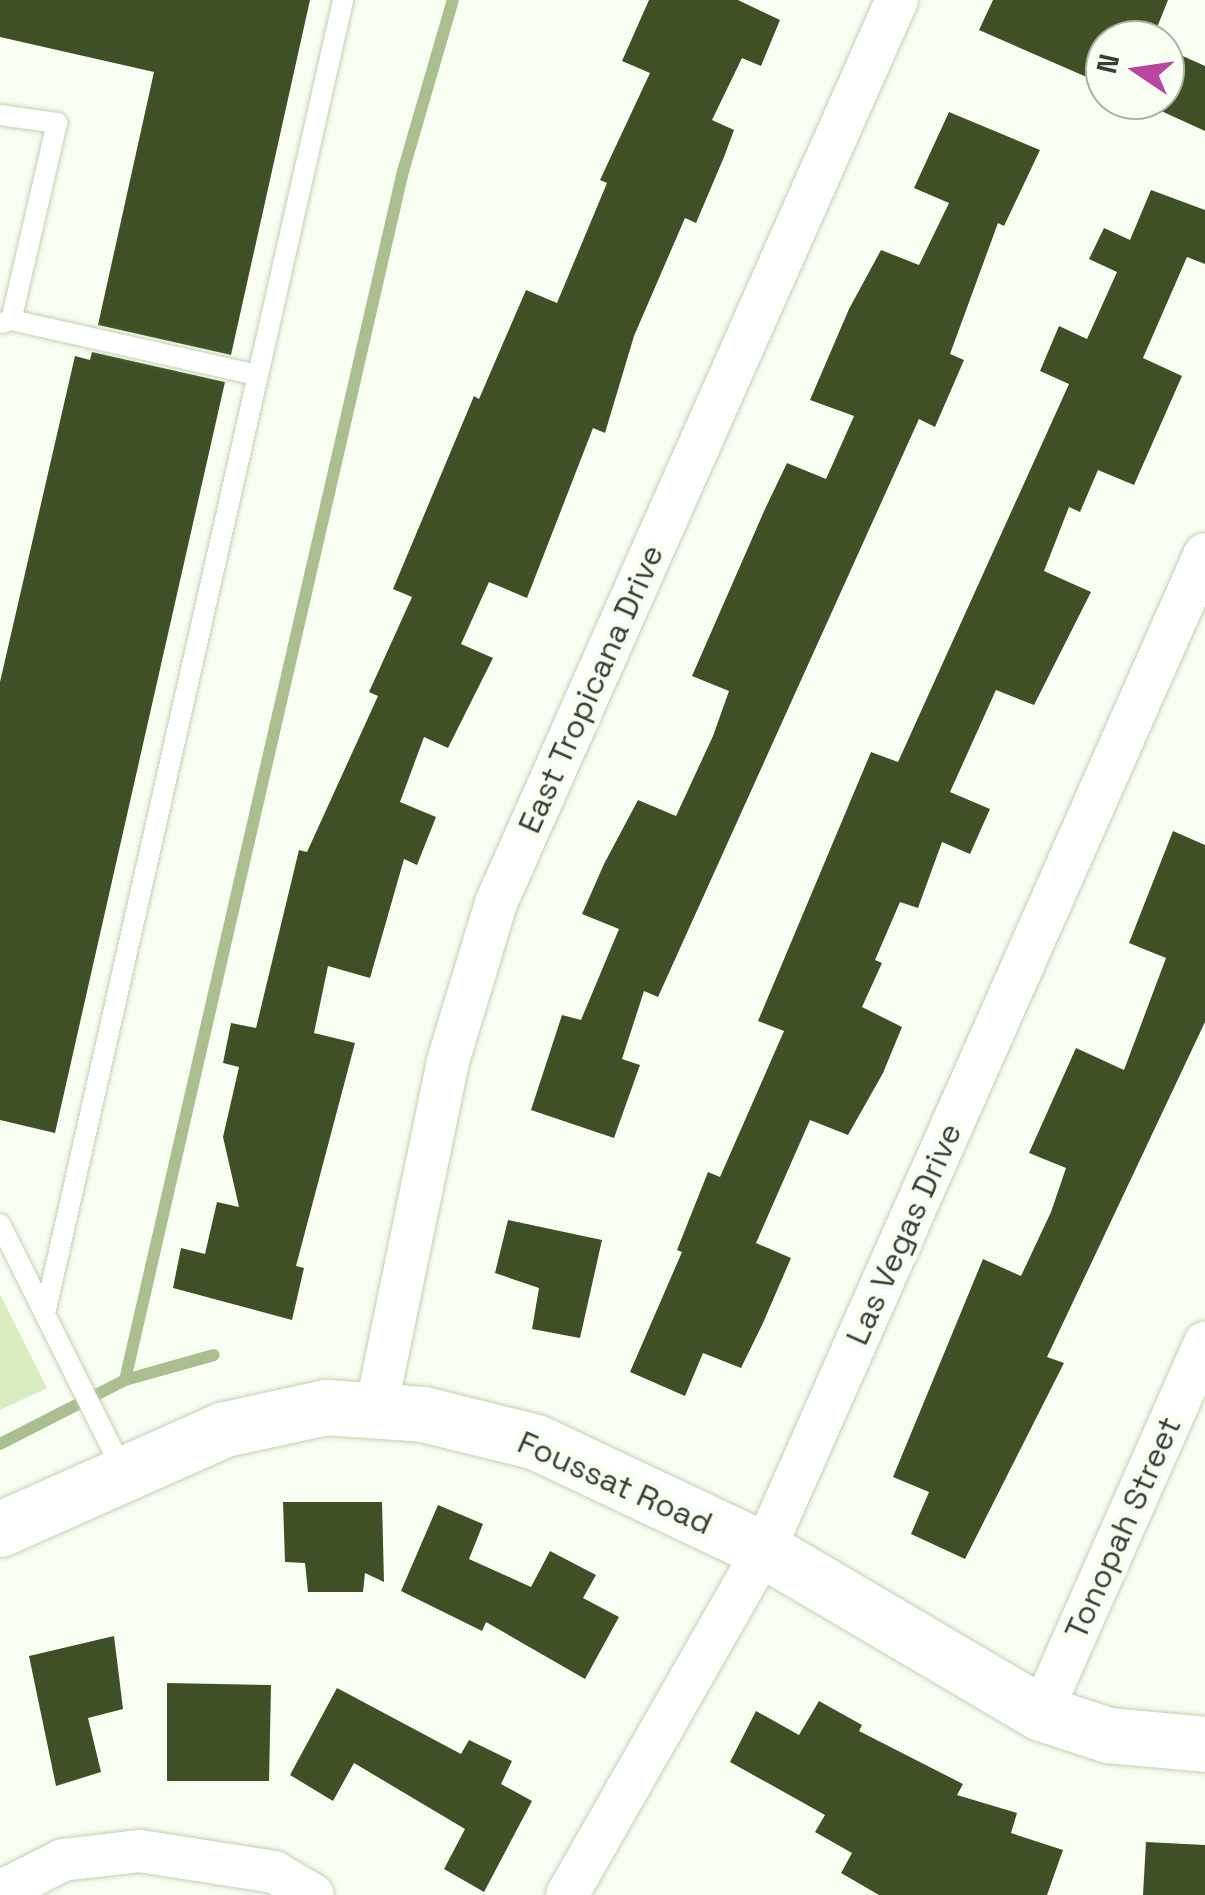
<!DOCTYPE html>
<html>
<head>
<meta charset="utf-8">
<style>
  body { margin:0 }
  #map { position:relative; width:1205px; height:1895px; overflow:hidden; background:#f8fef2; font-family:"Space Grotesk",sans-serif }
  div>[style] { position:absolute }
  .green>* { inset:0; background:#d9ecc1 }
  .stream>* { height:12px; margin:-6px; padding:0 6px; transform-origin:6px; border-radius:6px; background:#aabe8f }
  .building>* { inset:0; background:#3f5026 }
  .roads { filter:drop-shadow(0 0 2px #c3d1b2) drop-shadow(0 0 2px #c3d1b2) }
  .lane>* { height:20px; margin:-10px; padding:0 10px; transform-origin:10px; border-radius:10px; background:#fff }
  .street>* { height:42px; margin:-21px; padding:0 21px; transform-origin:21px; border-radius:21px; background:#fff }
  .secondary>* { height:55px; margin:-27.5px; padding:0 27.5px; transform-origin:27.5px; border-radius:27.5px; background:#fff }
  span { translate:-50% -50%; white-space:nowrap; text-align:center; line-height:1.15; -webkit-text-stroke:10px #f8fef2; paint-order:stroke }
  .street-label { font-size:32px; color:#3a3f33 }
  .north { position:absolute; left:1085px; top:20px; width:100px; height:100px; box-sizing:border-box; background:#f8fef2; border:2px solid #acb2a6; border-radius:50%; rotate:283deg; font-size:28px; font-weight:700; line-height:40px; text-align:center; color:#3a3f33 }
  .north::after { content:''; display:block; margin:auto; width:35px; height:45px; background:#b947a2; clip-path:polygon(50% 0,100% 100%,50% 72%,0 100%) }
</style>
</head>
<body>
<div id="map">
  <div class="green">
    <div style="clip-path:polygon(0 1294px,47px 1388px,0 1410px)"></div>
  </div>
  <div class="stream">
    <div style="left:125px;top:1380px;width:1236px;rotate:-77.05deg"></div>
    <div style="left:402px;top:175px;width:182px;rotate:-73.8deg"></div>
    <div style="left:0;top:1444px;width:140px;rotate:-27.1deg"></div>
    <div style="left:125px;top:1380px;width:92px;rotate:-15.7deg"></div>
  </div>
  <div class="building">
    <div style="clip-path:polygon(0 0,310px 0,231px 355px,98px 325px,154px 72px,0 37px)"></div>
    <div style="clip-path:polygon(649px 0,738px 0,780px 20px,761px 66px,742px 58px,712px 120px,734px 130px,724px 157px,696px 223px,685px 218px,634px 336px,605px 433px,593px 428px,527px 598px,489px 582px,461px 644px,493px 658px,448px 748px,424px 737px,400px 802px,436px 817px,417px 865px,404px 859px,370px 978px,328px 966px,314px 1033px,355px 1043px,296px 1266px,304px 1268px,292px 1320px,173px 1288px,181px 1248px,205px 1254px,217px 1202px,239px 1207px,223px 1137px,239px 1067px,223px 1063px,231px 1023px,256px 1028px,299px 850px,307px 852px,378px 696px,369px 692px,412px 597px,393px 589px,474px 396px,479px 399px,526px 290px,557px 303px,607px 183px,600px 180px,650px 73px,622px 61px)"></div>
    <div style="clip-path:polygon(993px 0,1168px 0,1152px 40px,1105px 40px,1105px 85px,979px 30px)"></div>
    <div style="clip-path:polygon(1165px 48px,1205px 66px,1205px 131px,1137px 100px,1165px 100px)"></div>
    <div style="clip-path:polygon(949px 112px,1040px 150px,1004px 226px,998px 223px,950px 354px,964px 360px,935px 427px,919px 419px,658px 997px,644px 991px,622px 1059px,640px 1065px,614px 1138px,531px 1110px,562px 1015px,581px 1020px,619px 929px,582px 914px,604px 864px,638px 800px,676px 816px,713px 736px,729px 691px,692px 676px,765px 509px,787px 463px,826px 479px,854px 416px,810px 400px,849px 309px,881px 250px,919px 265px,949px 203px,914px 188px)"></div>
    <div style="clip-path:polygon(1151px 190px,1205px 210px,1205px 264px,1187px 257px,1143px 358px,1182px 376px,1134px 485px,1098px 470px,1080px 512px,1069px 507px,1044px 571px,1091px 592px,1034px 705px,996px 690px,950px 792px,990px 809px,970px 854px,942px 842px,918px 908px,900px 902px,875px 960px,882px 963px,862px 1007px,902px 1027px,883px 1073px,848px 1135px,810px 1120px,756px 1243px,791px 1258px,763px 1323px,741px 1368px,703px 1353px,685px 1396px,630px 1372px,682px 1252px,677px 1250px,708px 1172px,720px 1177px,784px 1031px,758px 1021px,871px 752px,898px 762px,1069px 384px,1040px 371px,1059px 326px,1087px 339px,1117px 272px,1089px 259px,1104px 228px,1130px 240px)"></div>
    <div style="clip-path:polygon(92px 352px,225px 382px,55px 1133px,0 1120px,0 682px,75px 356px,90px 360px)"></div>
    <div style="clip-path:polygon(1173px 831px,1205px 845px,1205px 1022px,1047px 1357px,1064px 1363px,965px 1559px,911px 1534px,929px 1492px,893px 1477px,983px 1259px,1021px 1276px,1051px 1212px,1066px 1168px,1029px 1153px,1076px 1048px,1124px 1070px,1166px 958px,1129px 943px)"></div>
    <div style="clip-path:polygon(508px 1220px,602px 1240px,580px 1338px,532px 1329px,539px 1288px,495px 1273px)"></div>
    <div style="clip-path:polygon(283px 1502px,382px 1502px,384px 1582px,365px 1573px,363px 1592px,308px 1592px,305px 1563px,285px 1562px)"></div>
    <div style="clip-path:polygon(438px 1505px,483px 1524px,469px 1559px,531px 1587px,550px 1551px,596px 1575px,583px 1598px,619px 1617px,585px 1679px,486px 1622px,482px 1631px,401px 1591px)"></div>
    <div style="clip-path:polygon(114px 1636px,123px 1709px,88px 1718px,101px 1772px,56px 1786px,29px 1656px)"></div>
    <div style="clip-path:polygon(167px 1683px,271px 1685px,269px 1781px,167px 1781px)"></div>
    <div style="clip-path:polygon(337px 1688px,461px 1754px,469px 1740px,512px 1761px,501px 1784px,532px 1801px,484px 1892px,444px 1869px,465px 1829px,354px 1763px,333px 1801px,290px 1775px)"></div>
    <div style="clip-path:polygon(819px 1701px,862px 1725px,859px 1731px,963px 1784px,957px 1795px,1017px 1813px,1011px 1833px,1063px 1850px,1047px 1895px,879px 1895px,841px 1873px,852px 1853px,815px 1832px,825px 1815px,730px 1762px,756px 1711px,799px 1735px)"></div>
    <div style="clip-path:polygon(1146px 1842px,1205px 1845px,1205px 1895px,1143px 1895px)"></div>
  </div>
  <div class="roads">
    <div class="lane">
      <div style="left:0;top:115px;width:58px;rotate:8deg"></div>
      <div style="left:57px;top:123px;width:202px;rotate:103.1deg"></div>
      <div style="left:11px;top:320px;width:9px;rotate:162deg"></div>
      <div style="left:11px;top:320px;width:253px;rotate:12.6deg"></div>
      <div style="left:258px;top:375px;width:962px;rotate:102.79deg"></div>
      <div style="left:258px;top:375px;width:385px;rotate:-77.2deg"></div>
      <div style="left:0;top:1224px;width:276px;rotate:63.5deg"></div>
    </div>
    <div class="street">
      <div style="left:376px;top:1409px;width:355px;rotate:-78.3deg"></div>
      <div style="left:448px;top:1061px;width:165px;rotate:-73.1deg"></div>
      <div style="left:496px;top:903px;width:988px;rotate:-66.06deg"></div>
      <div style="left:1041px;top:1713px;width:405px;rotate:-66.1deg"></div>
      <div style="left:0;top:1892px;width:71px;rotate:-26.9deg"></div>
      <div style="left:63px;top:1860px;width:78px;rotate:-6.7deg"></div>
      <div style="left:140px;top:1851px;width:136px;rotate:8.9deg"></div>
      <div style="left:274px;top:1872px;width:45px;rotate:30.5deg"></div>
      <div style="left:567px;top:1895px;width:397px;rotate:-60.3deg"></div>
      <div style="left:764px;top:1550px;width:1089px;rotate:-66.12deg"></div>
    </div>
    <div class="secondary">
      <div style="left:0;top:1529px;width:246px;rotate:-24deg"></div>
      <div style="left:225px;top:1429px;width:103px;rotate:-12.3deg"></div>
      <div style="left:326px;top:1407px;width:97px;rotate:4.1deg"></div>
      <div style="left:423px;top:1414px;width:116px;rotate:13.9deg"></div>
      <div style="left:536px;top:1442px;width:252px;rotate:25.3deg"></div>
      <div style="left:764px;top:1550px;width:321px;rotate:30.5deg"></div>
      <div style="left:1041px;top:1713px;width:71px;rotate:18.2deg"></div>
      <div style="left:1108px;top:1735px;width:97px;rotate:5.3deg"></div>
    </div>
  </div>
  <div class="street-label">
    <span style="left:591px;top:689px;rotate:-66deg">East Tropicana Drive</span>
    <span style="left:904px;top:1234px;rotate:-66deg">Las Vegas Drive</span>
    <span style="left:615px;top:1483px;rotate:24deg">Foussat Road</span>
    <span style="left:1123px;top:1528px;rotate:-66deg">Tonopah Street</span>
  </div>
  <div class="north">N</div>
</div>
</body>
</html>
